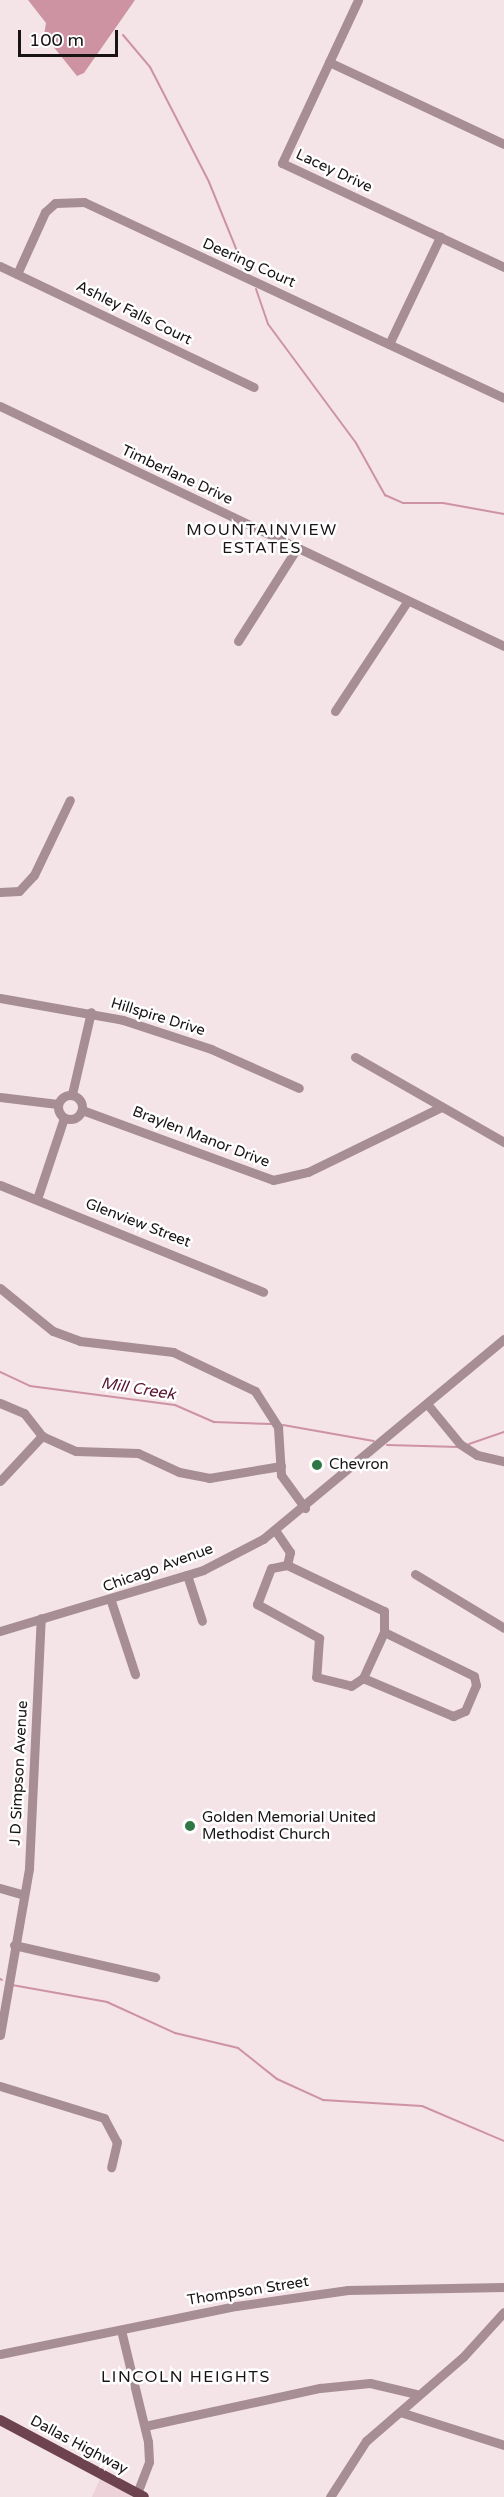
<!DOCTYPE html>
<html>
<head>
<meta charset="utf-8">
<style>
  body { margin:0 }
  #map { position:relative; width:504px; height:2497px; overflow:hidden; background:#f4e3e7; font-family:"Varela Round",sans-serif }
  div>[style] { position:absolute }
  .built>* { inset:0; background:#edd3d9 }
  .water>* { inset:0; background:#cd93a3 }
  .stream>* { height:2px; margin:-1px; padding:0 1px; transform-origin:1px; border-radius:1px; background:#cd93a3 }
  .minor>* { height:9px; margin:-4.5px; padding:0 4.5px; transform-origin:4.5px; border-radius:4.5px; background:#a78d94 }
  .minor>.ring { margin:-4.5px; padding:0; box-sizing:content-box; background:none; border:9px solid #a78d94; border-radius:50% }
  .major>* { height:10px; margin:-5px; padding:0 5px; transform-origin:5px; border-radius:5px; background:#6e4350 }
  .dots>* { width:16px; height:16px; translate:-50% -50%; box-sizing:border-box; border:3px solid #fff; border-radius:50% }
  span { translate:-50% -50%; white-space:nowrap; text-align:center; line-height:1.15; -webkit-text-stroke:5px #fff; paint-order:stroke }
  .street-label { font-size:15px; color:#181314 }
  .poi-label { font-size:15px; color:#181314 }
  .left { translate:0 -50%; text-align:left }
  .neighbourhood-label { font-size:16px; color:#181314; letter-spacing:1.5px }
  .water-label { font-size:16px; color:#5a1531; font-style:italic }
  .scale { position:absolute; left:18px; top:30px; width:100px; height:27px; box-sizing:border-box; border:3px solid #181314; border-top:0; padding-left:8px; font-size:18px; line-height:21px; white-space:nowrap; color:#181314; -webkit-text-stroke:4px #fff; paint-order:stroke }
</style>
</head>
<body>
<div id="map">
  <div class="built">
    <div style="clip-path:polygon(102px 2474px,141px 2497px,92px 2497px)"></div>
  </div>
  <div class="water">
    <div style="clip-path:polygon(28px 0,135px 0,84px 73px,77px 76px,44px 35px,46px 23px)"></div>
  </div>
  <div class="stream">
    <div style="left:123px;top:35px;width:42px;rotate:49.8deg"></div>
    <div style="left:150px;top:67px;width:129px;rotate:62.8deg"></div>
    <div style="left:209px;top:182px;width:98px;rotate:67.9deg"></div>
    <div style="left:256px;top:289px;width:37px;rotate:71deg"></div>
    <div style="left:268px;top:324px;width:148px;rotate:53.5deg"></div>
    <div style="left:356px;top:443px;width:60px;rotate:60.9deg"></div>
    <div style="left:385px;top:495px;width:20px;rotate:24deg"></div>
    <div style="left:403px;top:503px;width:40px"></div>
    <div style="left:443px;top:503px;width:62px;rotate:10.2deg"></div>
    <div style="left:0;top:1372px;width:33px;rotate:25deg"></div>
    <div style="left:30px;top:1386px;width:146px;rotate:7.5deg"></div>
    <div style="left:175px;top:1405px;width:43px;rotate:23.6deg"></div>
    <div style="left:214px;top:1422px;width:57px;rotate:2deg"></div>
    <div style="left:283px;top:1425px;width:92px;rotate:10deg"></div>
    <div style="left:469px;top:1444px;width:37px;rotate:-19deg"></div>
    <div style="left:387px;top:1445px;width:72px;rotate:1.6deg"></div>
    <div style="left:0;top:1979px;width:2px;rotate:27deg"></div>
    <div style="left:12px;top:1985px;width:97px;rotate:10.1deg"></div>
    <div style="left:107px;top:2002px;width:75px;rotate:24.5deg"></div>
    <div style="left:175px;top:2033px;width:65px;rotate:13.4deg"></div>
    <div style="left:238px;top:2048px;width:50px;rotate:38.5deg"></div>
    <div style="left:277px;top:2079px;width:51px;rotate:24.5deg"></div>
    <div style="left:323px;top:2100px;width:99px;rotate:3.5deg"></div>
    <div style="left:422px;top:2106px;width:89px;rotate:23.1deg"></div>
  </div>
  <div class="minor">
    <div style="left:358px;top:0;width:180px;rotate:115deg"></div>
    <div style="left:282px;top:163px;width:245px;rotate:25.1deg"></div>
    <div style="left:329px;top:62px;width:193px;rotate:25.1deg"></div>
    <div style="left:0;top:266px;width:281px;rotate:25.5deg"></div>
    <div style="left:17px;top:274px;width:68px;rotate:-65.7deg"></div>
    <div style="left:45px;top:212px;width:13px;rotate:-42deg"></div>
    <div style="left:55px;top:203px;width:29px;rotate:-2deg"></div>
    <div style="left:84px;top:202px;width:463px;rotate:25deg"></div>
    <div style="left:389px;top:344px;width:119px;rotate:-64.5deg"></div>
    <div style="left:0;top:406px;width:558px;rotate:25.46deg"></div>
    <div style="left:238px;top:641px;width:110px;rotate:-57.6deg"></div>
    <div style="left:335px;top:711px;width:131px;rotate:-56.6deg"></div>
    <div style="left:0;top:892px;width:19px;rotate:-3deg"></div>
    <div style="left:19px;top:891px;width:22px;rotate:-47deg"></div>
    <div style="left:34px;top:875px;width:83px;rotate:-64.4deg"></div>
    <div style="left:0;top:998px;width:125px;rotate:10.1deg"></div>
    <div style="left:123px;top:1020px;width:93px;rotate:18.2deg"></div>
    <div style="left:211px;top:1049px;width:96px;rotate:23.9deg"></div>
    <div style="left:355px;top:1057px;width:172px;rotate:29.7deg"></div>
    <div style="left:72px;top:1094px;width:84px;rotate:-77deg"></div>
    <div class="ring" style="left:58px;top:1095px;width:15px;height:15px"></div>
    <div style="left:0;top:1097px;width:58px;rotate:6.9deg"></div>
    <div style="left:82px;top:1110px;width:203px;rotate:20.1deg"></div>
    <div style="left:273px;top:1180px;width:36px;rotate:-13deg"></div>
    <div style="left:308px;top:1172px;width:148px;rotate:-26deg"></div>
    <div style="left:0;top:1185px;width:284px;rotate:22.1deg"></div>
    <div style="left:37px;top:1199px;width:85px;rotate:-71.6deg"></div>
    <div style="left:0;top:1288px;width:68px;rotate:39.1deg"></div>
    <div style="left:53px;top:1331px;width:29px;rotate:20deg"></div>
    <div style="left:80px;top:1341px;width:94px;rotate:6.7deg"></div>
    <div style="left:173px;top:1352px;width:91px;rotate:25.4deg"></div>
    <div style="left:255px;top:1391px;width:43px;rotate:57.4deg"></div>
    <div style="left:278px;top:1427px;width:48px;rotate:86.4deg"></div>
    <div style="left:281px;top:1475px;width:41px;rotate:54deg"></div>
    <div style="left:0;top:1403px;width:26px;rotate:23deg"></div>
    <div style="left:24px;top:1413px;width:29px;rotate:52deg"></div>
    <div style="left:42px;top:1436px;width:37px;rotate:24deg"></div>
    <div style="left:76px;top:1451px;width:62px;rotate:1.8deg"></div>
    <div style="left:138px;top:1453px;width:45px;rotate:24.9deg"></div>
    <div style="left:179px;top:1472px;width:31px;rotate:11deg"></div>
    <div style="left:209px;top:1478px;width:73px;rotate:-9.5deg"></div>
    <div style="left:428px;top:1405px;width:50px;rotate:50.6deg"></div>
    <div style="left:460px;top:1444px;width:20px;rotate:33deg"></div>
    <div style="left:477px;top:1455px;width:28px;rotate:13deg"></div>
    <div style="left:0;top:1481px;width:62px;rotate:-47deg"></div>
    <div style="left:275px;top:1530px;width:27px;rotate:56deg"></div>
    <div style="left:290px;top:1552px;width:13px;rotate:103deg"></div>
    <div style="left:287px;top:1565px;width:16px;rotate:169deg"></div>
    <div style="left:271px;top:1568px;width:39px;rotate:111deg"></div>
    <div style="left:257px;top:1604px;width:71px;rotate:28.7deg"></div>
    <div style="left:319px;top:1638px;width:39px;rotate:94deg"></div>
    <div style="left:316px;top:1677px;width:36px;rotate:14deg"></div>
    <div style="left:351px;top:1686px;width:14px;rotate:-34deg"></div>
    <div style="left:363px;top:1678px;width:51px;rotate:-65.5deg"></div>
    <div style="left:384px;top:1632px;width:21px;rotate:-90deg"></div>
    <div style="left:384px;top:1611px;width:107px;rotate:-154.6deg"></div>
    <div style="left:415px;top:1574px;width:104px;rotate:31.2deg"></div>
    <div style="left:187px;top:1575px;width:48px;rotate:71.9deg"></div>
    <div style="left:111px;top:1601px;width:77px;rotate:71.8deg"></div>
    <div style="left:0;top:1631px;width:212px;rotate:-16.7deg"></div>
    <div style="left:203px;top:1570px;width:68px;rotate:-27.3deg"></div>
    <div style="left:263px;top:1539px;width:313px;rotate:-39.7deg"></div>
    <div style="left:363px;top:1678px;width:98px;rotate:22.9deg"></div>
    <div style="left:453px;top:1716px;width:13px;rotate:-23deg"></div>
    <div style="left:465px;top:1711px;width:28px;rotate:-67deg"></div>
    <div style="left:476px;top:1685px;width:9px;rotate:-103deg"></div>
    <div style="left:474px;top:1676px;width:100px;rotate:-153.9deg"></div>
    <div style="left:0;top:1888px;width:25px;rotate:16deg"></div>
    <div style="left:14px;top:1945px;width:145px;rotate:12.8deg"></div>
    <div style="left:0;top:2035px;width:169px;rotate:-80.1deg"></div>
    <div style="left:29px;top:1868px;width:250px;rotate:-87.3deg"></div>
    <div style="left:0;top:2086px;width:109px;rotate:17.1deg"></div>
    <div style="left:104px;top:2118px;width:27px;rotate:62deg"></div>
    <div style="left:117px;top:2142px;width:26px;rotate:103deg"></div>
    <div style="left:121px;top:2330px;width:115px;rotate:76.4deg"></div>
    <div style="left:148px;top:2442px;width:20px;rotate:87deg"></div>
    <div style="left:149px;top:2462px;width:33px;rotate:111deg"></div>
    <div style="left:0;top:2354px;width:241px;rotate:-11.5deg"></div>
    <div style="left:236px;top:2306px;width:113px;rotate:-8.1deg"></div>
    <div style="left:348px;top:2290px;width:156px;rotate:-1.1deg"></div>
    <div style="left:400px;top:2412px;width:109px;rotate:17.6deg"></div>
    <div style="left:145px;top:2426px;width:179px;rotate:-12.3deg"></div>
    <div style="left:320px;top:2388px;width:50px;rotate:-5.7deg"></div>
    <div style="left:370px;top:2383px;width:47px;rotate:13.4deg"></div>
    <div style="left:330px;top:2497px;width:67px;rotate:-57.3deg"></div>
    <div style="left:366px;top:2441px;width:128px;rotate:-40.9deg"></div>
    <div style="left:463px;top:2357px;width:61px;rotate:-47.7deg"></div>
  </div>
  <div class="major">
    <div style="left:0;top:2420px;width:163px;rotate:28.1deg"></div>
  </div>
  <div class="dots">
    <div style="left:317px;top:1465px;background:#2f7744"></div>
    <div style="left:190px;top:1826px;background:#2f7744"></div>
  </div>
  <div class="street-label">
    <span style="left:334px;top:171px;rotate:25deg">Lacey Drive</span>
    <span style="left:249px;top:263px;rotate:24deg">Deering Court</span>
    <span style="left:134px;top:313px;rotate:26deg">Ashley Falls Court</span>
    <span style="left:177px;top:475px;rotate:25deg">Timberlane Drive</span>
    <span style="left:158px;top:1017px;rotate:17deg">Hillspire Drive</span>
    <span style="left:201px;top:1137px;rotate:21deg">Braylen Manor Drive</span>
    <span style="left:138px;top:1223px;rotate:21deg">Glenview Street</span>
    <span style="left:158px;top:1568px;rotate:-20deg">Chicago Avenue</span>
    <span style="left:19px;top:1773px;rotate:-87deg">J D Simpson Avenue</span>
    <span style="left:248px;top:2291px;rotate:-9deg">Thompson Street</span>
    <span style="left:79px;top:2445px;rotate:28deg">Dallas Highway</span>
  </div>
  <div class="poi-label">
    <span class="left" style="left:329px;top:1465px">Chevron</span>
    <span class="left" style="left:202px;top:1826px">Golden Memorial United<br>Methodist Church</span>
  </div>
  <div class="neighbourhood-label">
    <span style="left:262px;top:539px">MOUNTAINVIEW<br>ESTATES</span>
    <span style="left:186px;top:2377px">LINCOLN HEIGHTS</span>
  </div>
  <div class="water-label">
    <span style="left:138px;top:1389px;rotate:9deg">Mill Creek</span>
  </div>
  <div class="scale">100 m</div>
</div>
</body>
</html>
